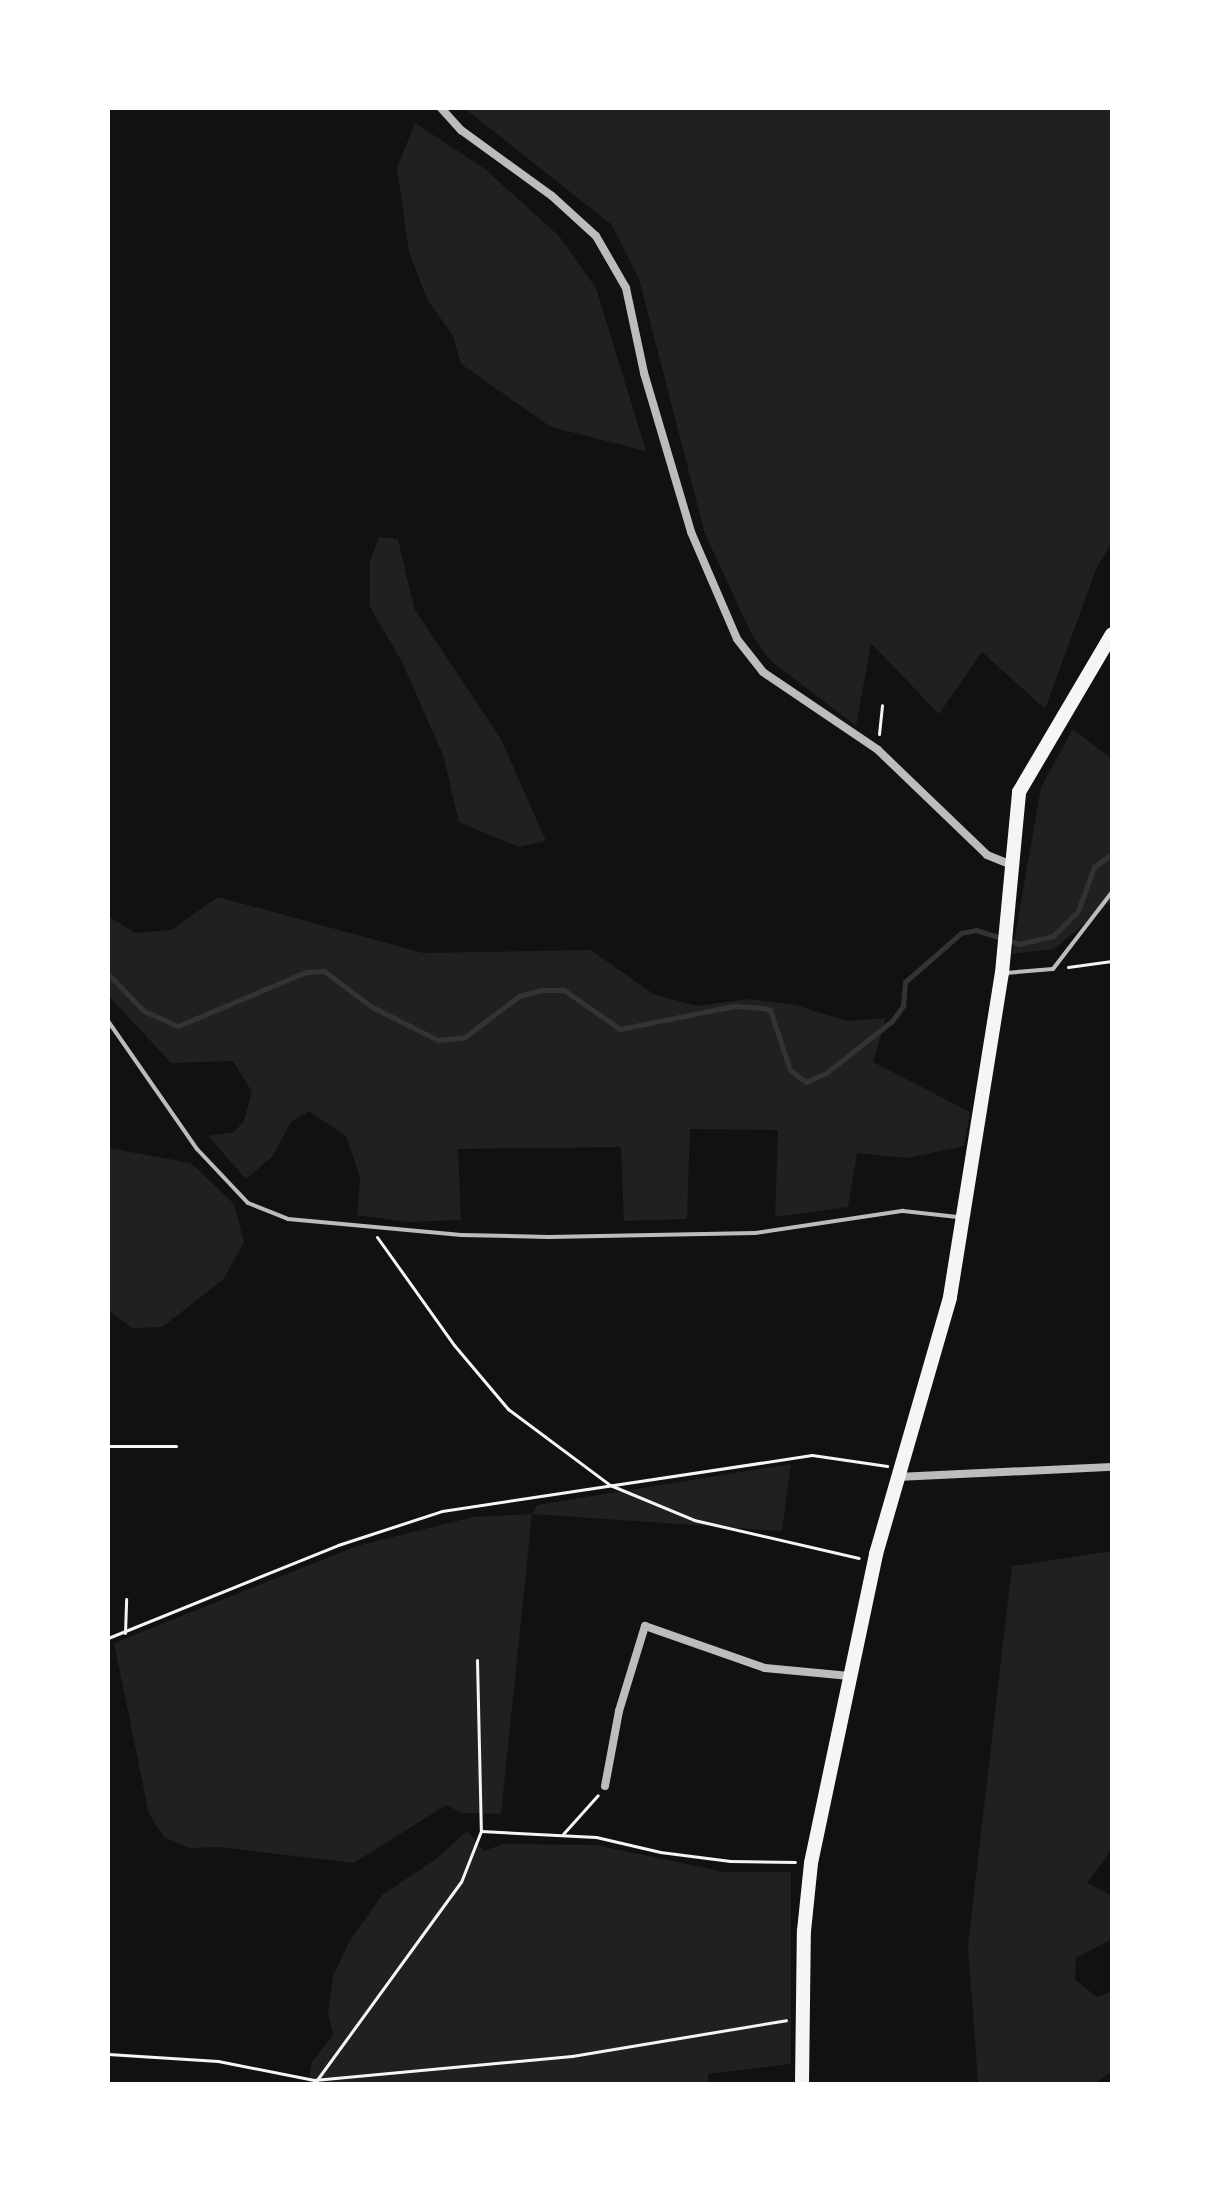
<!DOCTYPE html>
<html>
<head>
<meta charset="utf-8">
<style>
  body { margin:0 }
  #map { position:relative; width:1220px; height:2192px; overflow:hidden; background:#111; font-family:Overpass,sans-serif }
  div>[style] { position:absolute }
  .green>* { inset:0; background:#202020 }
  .stream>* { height:5px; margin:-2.5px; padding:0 2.5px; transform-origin:2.5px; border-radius:2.5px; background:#333 }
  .path>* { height:3px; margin:-1.5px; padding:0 1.5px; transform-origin:1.5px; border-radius:1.5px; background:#f5f5f5 }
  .service>* { height:4px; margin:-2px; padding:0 2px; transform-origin:2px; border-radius:2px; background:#bcbcbc }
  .minor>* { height:8px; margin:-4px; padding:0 4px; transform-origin:4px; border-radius:4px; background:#bcbcbc }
  .primary>* { height:14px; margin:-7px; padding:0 7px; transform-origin:7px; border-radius:7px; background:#f5f5f5 }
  span { translate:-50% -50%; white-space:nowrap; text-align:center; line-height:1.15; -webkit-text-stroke:7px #fff; paint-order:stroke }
  .frame { position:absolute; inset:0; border:110px solid #fff; pointer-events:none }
</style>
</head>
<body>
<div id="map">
  <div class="green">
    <div style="clip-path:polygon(464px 108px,1112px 108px,1112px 542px,1097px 567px,1045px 709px,982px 652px,939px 714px,871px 643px,856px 726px,771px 661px,752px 635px,705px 534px,639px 279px,612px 225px)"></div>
    <div style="clip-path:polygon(415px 123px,485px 169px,559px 236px,596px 288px,646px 451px,551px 427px,461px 364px,453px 336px,427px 299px,409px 252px,397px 168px)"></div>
    <div style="clip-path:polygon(379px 537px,398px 539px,414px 608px,501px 739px,546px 841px,519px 847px,459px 822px,443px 755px,402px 662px,370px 607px,370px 561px)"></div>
    <div style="clip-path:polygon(1073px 729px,1112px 759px,1112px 901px,1054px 949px,1012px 954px,1041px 787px)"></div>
    <div style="clip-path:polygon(218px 897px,423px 953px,591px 950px,655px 995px,698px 1006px,749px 999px,796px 1005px,846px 1021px,886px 1018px,873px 1062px,970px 1112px,964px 1146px,907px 1158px,857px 1153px,848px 1207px,775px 1217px,778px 1130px,690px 1129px,687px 1219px,624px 1221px,621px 1147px,458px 1149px,461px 1220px,407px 1222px,357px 1215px,360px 1177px,346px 1136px,309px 1111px,291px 1122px,272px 1157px,246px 1179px,208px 1136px,234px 1132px,244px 1121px,252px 1092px,233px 1061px,171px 1063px,108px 995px,108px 916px,135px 933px,171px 930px)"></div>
    <div style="clip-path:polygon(108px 1148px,191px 1163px,234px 1204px,244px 1242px,223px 1280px,162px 1327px,132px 1328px,108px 1311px)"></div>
    <div style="clip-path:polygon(791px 1464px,782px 1531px,532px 1514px,501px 1814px,463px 1813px,446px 1805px,354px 1863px,219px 1847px,189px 1848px,164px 1837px,149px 1814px,114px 1643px,357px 1546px,473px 1517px,532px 1514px,537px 1505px)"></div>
    <div style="clip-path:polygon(1112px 1551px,1112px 1849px,1087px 1883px,1112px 1896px,1112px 1939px,1076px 1958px,1075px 1980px,1097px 1997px,1112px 1991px,1112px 2071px,1094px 2084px,978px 2084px,968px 1945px,1012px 1566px)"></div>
    <div style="clip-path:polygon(467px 1831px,484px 1851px,503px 1844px,596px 1845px,724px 1872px,791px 1872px,791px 2064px,708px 2074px,708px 2084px,308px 2084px,312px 2062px,333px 2035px,328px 2012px,333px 1976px,349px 1942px,382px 1895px,436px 1859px)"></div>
  </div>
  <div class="stream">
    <div style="left:108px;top:974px;width:52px;rotate:45.8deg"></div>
    <div style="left:144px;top:1011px;width:37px;rotate:24deg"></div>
    <div style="left:178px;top:1026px;width:139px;rotate:-22.9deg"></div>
    <div style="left:306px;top:972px;width:18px;rotate:-3deg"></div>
    <div style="left:324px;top:971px;width:60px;rotate:36.9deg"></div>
    <div style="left:372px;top:1007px;width:74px;rotate:26.6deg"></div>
    <div style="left:438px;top:1040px;width:27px;rotate:-6deg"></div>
    <div style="left:465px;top:1037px;width:68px;rotate:-37.2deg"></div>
    <div style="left:519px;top:996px;width:23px;rotate:-15deg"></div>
    <div style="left:541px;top:990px;width:23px"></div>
    <div style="left:564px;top:990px;width:68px;rotate:34.9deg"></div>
    <div style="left:620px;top:1029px;width:116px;rotate:-11.4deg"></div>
    <div style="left:734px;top:1006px;width:30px;rotate:4deg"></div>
    <div style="left:764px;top:1008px;width:6px;rotate:18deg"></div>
    <div style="left:770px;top:1010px;width:63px;rotate:71.6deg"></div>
    <div style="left:790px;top:1070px;width:20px;rotate:37deg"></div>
    <div style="left:806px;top:1082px;width:22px;rotate:-24deg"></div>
    <div style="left:826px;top:1073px;width:84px;rotate:-38.2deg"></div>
    <div style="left:892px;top:1021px;width:19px;rotate:-54deg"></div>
    <div style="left:903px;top:1006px;width:24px;rotate:-85deg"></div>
    <div style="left:905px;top:982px;width:74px;rotate:-41.2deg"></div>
    <div style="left:961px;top:933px;width:15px;rotate:-11deg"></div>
    <div style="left:976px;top:930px;width:45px;rotate:18deg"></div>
    <div style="left:1019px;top:944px;width:35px;rotate:-13deg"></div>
    <div style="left:1053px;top:936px;width:35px;rotate:-45deg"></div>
    <div style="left:1078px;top:911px;width:47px;rotate:-70deg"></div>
    <div style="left:1094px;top:867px;width:22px;rotate:-36deg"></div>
  </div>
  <div class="path">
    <div style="left:879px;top:734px;width:29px;rotate:-84deg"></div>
    <div style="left:1068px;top:967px;width:44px;rotate:-7.8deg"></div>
    <div style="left:377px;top:1237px;width:133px;rotate:54.5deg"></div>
    <div style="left:454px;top:1345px;width:84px;rotate:49.8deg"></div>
    <div style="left:508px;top:1409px;width:127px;rotate:36.7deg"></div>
    <div style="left:610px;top:1485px;width:91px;rotate:22.6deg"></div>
    <div style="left:694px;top:1520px;width:169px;rotate:13deg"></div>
    <div style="left:108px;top:1446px;width:68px"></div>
    <div style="left:125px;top:1633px;width:34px;rotate:-88deg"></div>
    <div style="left:108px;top:1638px;width:248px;rotate:-22deg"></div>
    <div style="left:338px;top:1545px;width:109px;rotate:-18.1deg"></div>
    <div style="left:442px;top:1511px;width:374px;rotate:-8.6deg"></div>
    <div style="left:812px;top:1455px;width:76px;rotate:8.3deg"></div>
    <div style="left:477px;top:1660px;width:171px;rotate:88.7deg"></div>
    <div style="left:481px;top:1831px;width:115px;rotate:3deg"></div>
    <div style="left:596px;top:1837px;width:66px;rotate:13.2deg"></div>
    <div style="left:660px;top:1852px;width:71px;rotate:7.3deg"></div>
    <div style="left:730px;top:1861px;width:65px;rotate:0.9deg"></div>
    <div style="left:563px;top:1834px;width:52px;rotate:-48.1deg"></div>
    <div style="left:108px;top:2054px;width:110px;rotate:3.6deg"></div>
    <div style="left:218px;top:2061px;width:98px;rotate:11.2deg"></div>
    <div style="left:314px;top:2080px;width:259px;rotate:-5.3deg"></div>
    <div style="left:572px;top:2056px;width:217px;rotate:-9.5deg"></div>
    <div style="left:314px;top:2084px;width:250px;rotate:-54deg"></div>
    <div style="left:461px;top:1882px;width:55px;rotate:-68.6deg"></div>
  </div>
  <div class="service">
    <div style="left:1005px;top:973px;width:48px;rotate:-4.8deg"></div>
    <div style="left:1053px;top:969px;width:97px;rotate:-52.5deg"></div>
    <div style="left:108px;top:1021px;width:156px;rotate:55.2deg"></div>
    <div style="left:197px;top:1149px;width:74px;rotate:46.6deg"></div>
    <div style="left:248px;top:1203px;width:43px;rotate:21.8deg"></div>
    <div style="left:288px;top:1219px;width:174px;rotate:5.3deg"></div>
    <div style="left:461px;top:1235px;width:88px;rotate:1.3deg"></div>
    <div style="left:549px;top:1237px;width:206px;rotate:-1.1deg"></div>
    <div style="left:755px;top:1233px;width:150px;rotate:-8.5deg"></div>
    <div style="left:903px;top:1211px;width:55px;rotate:6.2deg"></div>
  </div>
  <div class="minor">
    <div style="left:441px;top:108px;width:30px;rotate:48deg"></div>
    <div style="left:461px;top:130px;width:112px;rotate:36deg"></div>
    <div style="left:552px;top:196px;width:59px;rotate:42.3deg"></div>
    <div style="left:596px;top:236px;width:60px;rotate:60deg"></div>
    <div style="left:626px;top:288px;width:87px;rotate:78deg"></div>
    <div style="left:644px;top:373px;width:166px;rotate:73.5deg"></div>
    <div style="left:691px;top:532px;width:116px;rotate:66.7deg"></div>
    <div style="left:737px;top:639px;width:42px;rotate:51.8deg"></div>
    <div style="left:763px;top:672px;width:139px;rotate:34.1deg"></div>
    <div style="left:878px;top:750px;width:151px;rotate:43.9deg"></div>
    <div style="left:987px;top:855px;width:24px;rotate:22deg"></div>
    <div style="left:897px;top:1477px;width:215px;rotate:-2.7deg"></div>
    <div style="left:605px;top:1786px;width:76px;rotate:-79.4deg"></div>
    <div style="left:619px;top:1711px;width:89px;rotate:-73deg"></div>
    <div style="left:645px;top:1626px;width:127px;rotate:19.3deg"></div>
    <div style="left:765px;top:1668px;width:85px;rotate:5.4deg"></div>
  </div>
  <div class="primary">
    <div style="left:802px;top:2084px;width:153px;rotate:-89.3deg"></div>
    <div style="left:804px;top:1931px;width:68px;rotate:-84.1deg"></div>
    <div style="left:811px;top:1863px;width:316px;rotate:-78.1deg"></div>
    <div style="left:876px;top:1554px;width:267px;rotate:-73.9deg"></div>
    <div style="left:950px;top:1297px;width:328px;rotate:-80.9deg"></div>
    <div style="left:1002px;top:973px;width:182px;rotate:-84.6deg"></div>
    <div style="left:1019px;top:792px;width:183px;rotate:-59.5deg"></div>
  </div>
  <div class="frame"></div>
</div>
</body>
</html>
